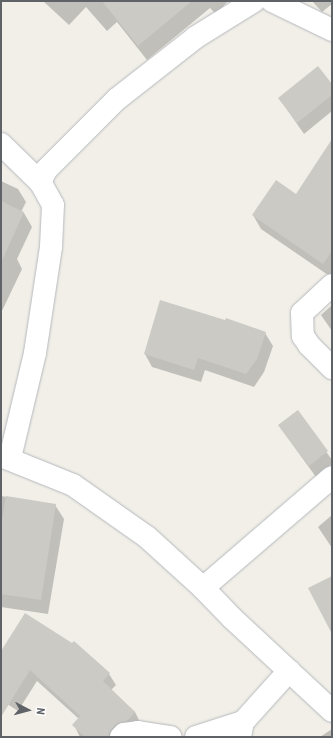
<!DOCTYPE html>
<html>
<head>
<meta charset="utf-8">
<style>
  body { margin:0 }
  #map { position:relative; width:333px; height:738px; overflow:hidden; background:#f1efe8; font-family:"Roboto Condensed",sans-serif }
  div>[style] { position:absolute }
  .shadow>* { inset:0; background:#0003 }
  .building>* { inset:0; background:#cccac5 }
  .roads { filter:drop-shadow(0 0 1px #b5b8bc) drop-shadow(0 0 1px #b5b8bc) }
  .minor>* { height:22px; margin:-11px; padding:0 11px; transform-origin:11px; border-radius:11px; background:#fff }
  span { translate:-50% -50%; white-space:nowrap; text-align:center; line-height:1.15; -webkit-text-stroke:3px #fff; paint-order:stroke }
  .frame { position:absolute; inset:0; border:2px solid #5f6368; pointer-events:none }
  .north { position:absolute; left:8px; top:690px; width:40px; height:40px; -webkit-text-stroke:3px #fff; paint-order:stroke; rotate:96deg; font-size:11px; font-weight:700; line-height:16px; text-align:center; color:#5f6368 }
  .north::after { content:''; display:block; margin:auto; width:14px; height:18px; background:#5f6368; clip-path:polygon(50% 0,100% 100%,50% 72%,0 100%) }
</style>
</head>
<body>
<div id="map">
  <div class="shadow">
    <div style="clip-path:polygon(43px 1px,228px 1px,216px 14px,210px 8px,147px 60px,117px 22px,107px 31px,86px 7px,69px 25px)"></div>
    <div style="clip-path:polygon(312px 1px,332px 1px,332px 4px,322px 12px)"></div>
    <div style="clip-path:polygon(332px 85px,332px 111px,304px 134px,279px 98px)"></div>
    <div style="clip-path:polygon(332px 141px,332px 275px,331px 277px,261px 229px,253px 215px,297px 195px)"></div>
    <div style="clip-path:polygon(1px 181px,18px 189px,26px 202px,21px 212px,24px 213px,32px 227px,17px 259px,22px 269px,1px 313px)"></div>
    <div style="clip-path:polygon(332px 305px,332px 331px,321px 315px)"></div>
    <div style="clip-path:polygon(226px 322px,265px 333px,273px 346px,264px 372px,254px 387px,205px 370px,201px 382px,152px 367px,145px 354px)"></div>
    <div style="clip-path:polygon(297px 411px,332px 460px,332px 464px,316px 477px,279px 426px)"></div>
    <div style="clip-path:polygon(1px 496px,55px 505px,64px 519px,48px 614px,1px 607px)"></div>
    <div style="clip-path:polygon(332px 515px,332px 548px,318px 527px)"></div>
    <div style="clip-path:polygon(1px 653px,109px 674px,116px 685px,111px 690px,135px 712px,141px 724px,123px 737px,80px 737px,74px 725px,79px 719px,37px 681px,18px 711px,1px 700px)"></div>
    <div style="clip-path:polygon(332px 729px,332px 737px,320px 737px)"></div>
  </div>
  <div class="building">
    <div style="clip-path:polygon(102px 1px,192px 1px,138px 46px)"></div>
    <div style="clip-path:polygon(318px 66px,332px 84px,332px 95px,297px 123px,278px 98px)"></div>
    <div style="clip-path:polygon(332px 139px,332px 251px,323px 264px,252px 215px,276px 180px,296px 194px)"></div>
    <div style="clip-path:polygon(1px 201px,24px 212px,1px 263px)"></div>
    <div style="clip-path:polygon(160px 300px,225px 320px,226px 318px,266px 332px,257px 359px,246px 374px,198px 358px,194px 370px,144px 354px)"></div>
    <div style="clip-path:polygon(298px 410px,328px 451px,309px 466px,278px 425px)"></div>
    <div style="clip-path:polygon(6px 496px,56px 504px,41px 600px,1px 594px,1px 526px)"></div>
    <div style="clip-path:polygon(332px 576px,332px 634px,308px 588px)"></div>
    <div style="clip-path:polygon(25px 613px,72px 643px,74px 641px,110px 673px,103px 681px,135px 712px,127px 721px,115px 725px,109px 733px,109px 737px,85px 737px,72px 725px,80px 716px,30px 670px,1px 717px,1px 651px)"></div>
  </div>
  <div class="roads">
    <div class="minor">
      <div style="left:272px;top:1px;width:67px;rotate:25.8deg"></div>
      <div style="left:1px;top:144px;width:54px;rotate:44.3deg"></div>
      <div style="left:332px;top:285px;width:41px;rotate:137deg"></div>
      <div style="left:302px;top:313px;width:23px;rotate:88deg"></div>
      <div style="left:303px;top:336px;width:11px;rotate:56deg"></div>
      <div style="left:309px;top:345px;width:33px;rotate:45deg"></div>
      <div style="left:1px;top:456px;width:78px;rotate:21.9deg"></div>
      <div style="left:73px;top:485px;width:90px;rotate:35.1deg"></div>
      <div style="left:147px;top:537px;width:76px;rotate:42.3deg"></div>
      <div style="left:203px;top:588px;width:42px;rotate:46deg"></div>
      <div style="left:232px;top:618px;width:137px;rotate:42.9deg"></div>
      <div style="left:10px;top:458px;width:108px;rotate:-76.6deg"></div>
      <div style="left:35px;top:353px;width:107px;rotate:-81.4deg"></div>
      <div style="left:51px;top:247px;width:42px;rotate:-87.3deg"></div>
      <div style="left:53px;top:205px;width:26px;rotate:-119deg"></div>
      <div style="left:40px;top:182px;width:13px;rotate:-63deg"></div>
      <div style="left:46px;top:170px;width:100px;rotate:-45deg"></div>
      <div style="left:117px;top:99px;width:100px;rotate:-38.1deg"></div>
      <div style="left:196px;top:37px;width:68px;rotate:-31.8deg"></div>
      <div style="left:203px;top:588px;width:170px;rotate:-40.7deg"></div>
      <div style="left:121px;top:737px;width:4px;rotate:-45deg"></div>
      <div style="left:124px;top:734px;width:14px;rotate:-8deg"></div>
      <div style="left:138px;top:732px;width:33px;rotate:9deg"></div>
      <div style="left:196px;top:737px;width:49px;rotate:-17.7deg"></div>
      <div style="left:240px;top:737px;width:15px;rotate:-79deg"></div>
      <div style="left:243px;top:722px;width:69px;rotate:-48deg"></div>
    </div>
  </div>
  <div class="frame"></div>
  <div class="north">N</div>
</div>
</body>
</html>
